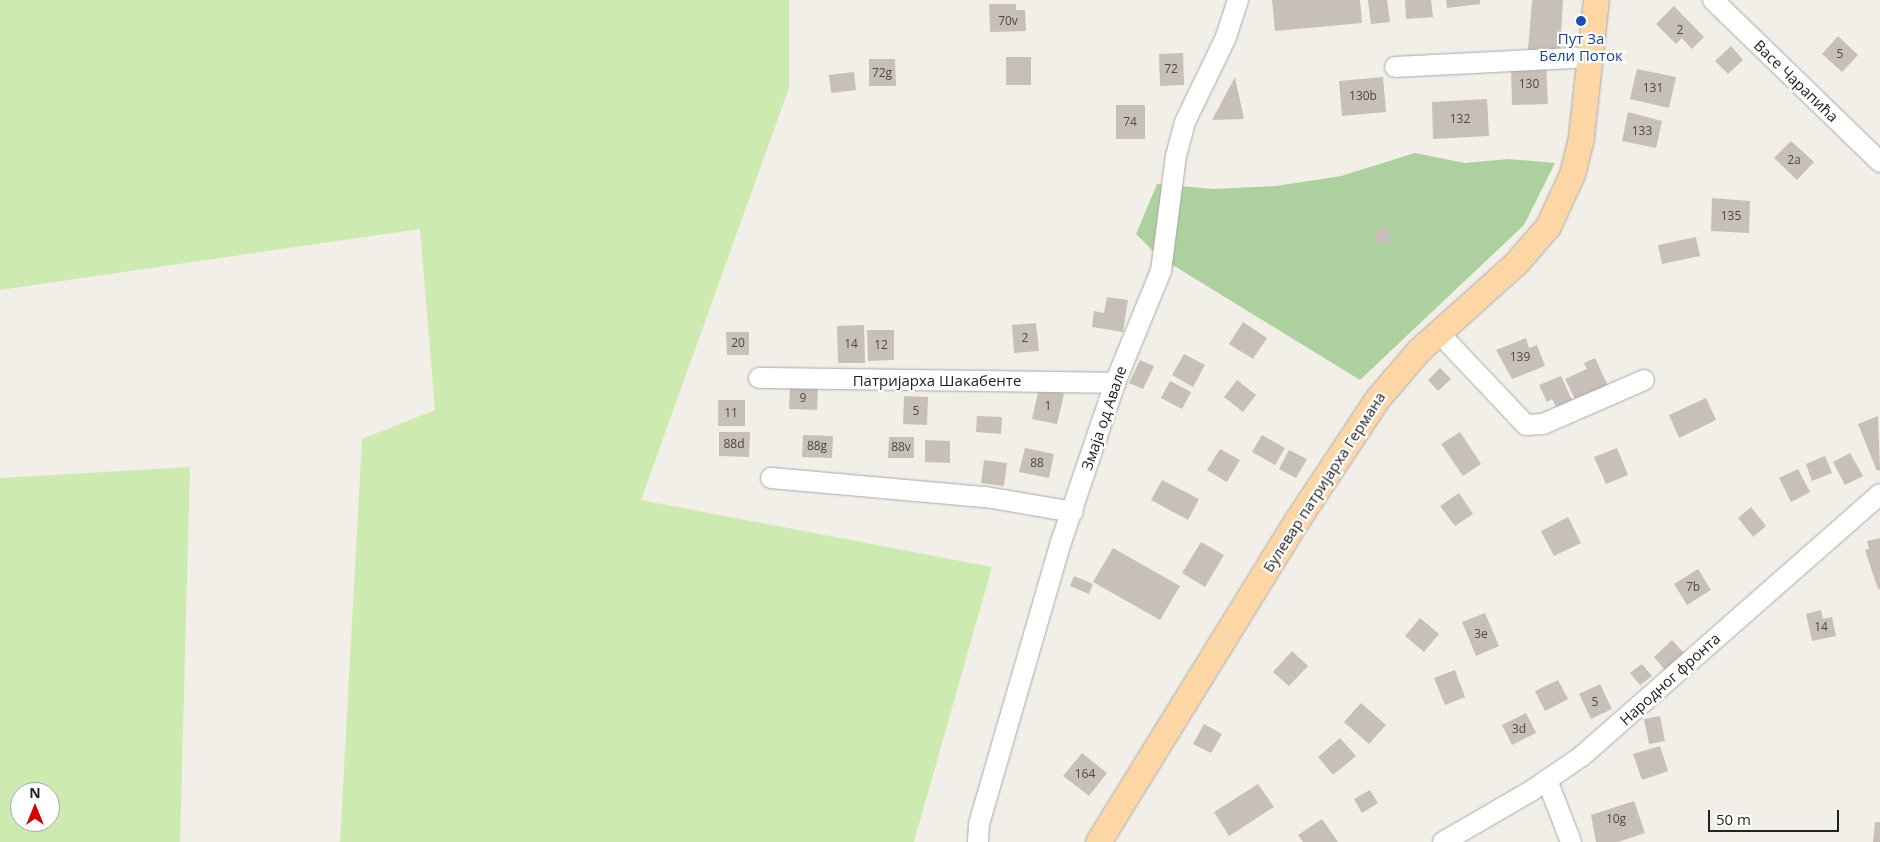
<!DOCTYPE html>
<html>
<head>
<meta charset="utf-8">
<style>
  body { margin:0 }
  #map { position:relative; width:1880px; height:842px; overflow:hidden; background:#f2efe9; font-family:"Open Sans",sans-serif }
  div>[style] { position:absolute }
  .grass>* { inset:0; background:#cdebb0 }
  .forest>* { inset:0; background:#add19e }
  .building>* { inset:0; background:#c7bfb8 }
  .roads { filter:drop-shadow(0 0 1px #a9a9a9) drop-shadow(0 0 1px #a9a9a9) }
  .minor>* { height:20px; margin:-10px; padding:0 10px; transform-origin:10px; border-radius:10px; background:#fff }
  .major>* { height:25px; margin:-12.5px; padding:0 12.5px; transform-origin:12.5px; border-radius:12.5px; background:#fcd6a4 }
  .dots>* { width:14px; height:14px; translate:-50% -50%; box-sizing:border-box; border:2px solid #fff; border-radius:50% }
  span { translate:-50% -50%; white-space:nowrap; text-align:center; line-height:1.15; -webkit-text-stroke:4.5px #fff; paint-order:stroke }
  .number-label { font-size:12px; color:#4b4948 }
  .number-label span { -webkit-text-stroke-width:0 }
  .transit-label { font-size:15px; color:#164399 }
  .street-label { font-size:15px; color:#222 }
  .north { position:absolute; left:10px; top:782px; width:50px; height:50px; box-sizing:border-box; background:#fff; border:1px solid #a7a7a7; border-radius:50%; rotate:0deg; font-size:14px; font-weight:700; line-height:20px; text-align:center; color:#222 }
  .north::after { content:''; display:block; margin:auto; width:18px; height:22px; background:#d40000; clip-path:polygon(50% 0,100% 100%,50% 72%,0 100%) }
  .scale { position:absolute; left:1708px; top:810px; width:131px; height:22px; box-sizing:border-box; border:2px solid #222; border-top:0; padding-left:6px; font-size:15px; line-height:18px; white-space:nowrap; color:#222; -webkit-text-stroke:4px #fff; paint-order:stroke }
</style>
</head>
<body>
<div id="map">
  <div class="grass">
    <div style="clip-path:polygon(0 0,789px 0,789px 88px,641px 500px,992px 567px,914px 842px,340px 842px,362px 439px,435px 410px,420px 229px,0 290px)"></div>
    <div style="clip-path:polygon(evenodd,190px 467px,180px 842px,0 842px,0 478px,190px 467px,20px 792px,50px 792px,50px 822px,20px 822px,20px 792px)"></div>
  </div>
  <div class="forest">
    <div style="clip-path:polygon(1415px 153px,1465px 163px,1508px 159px,1555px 163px,1524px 225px,1360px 380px,1158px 256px,1136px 234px,1157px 184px,1213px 189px,1276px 186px,1341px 176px)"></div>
  </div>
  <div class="building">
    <div style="clip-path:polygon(1272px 0,1360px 0,1362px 23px,1275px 31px)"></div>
    <div style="clip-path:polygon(1368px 0,1387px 0,1390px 22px,1371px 24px)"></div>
    <div style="clip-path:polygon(1405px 0,1431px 0,1433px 17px,1406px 19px)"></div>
    <div style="clip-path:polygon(1446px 0,1480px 0,1480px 4px,1447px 8px)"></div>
    <div style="clip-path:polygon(1532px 0,1563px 0,1560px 52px,1528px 50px)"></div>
    <div style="clip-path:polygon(989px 4px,1016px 4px,1016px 10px,1025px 10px,1026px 31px,990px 32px)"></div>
    <div style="clip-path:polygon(1674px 6px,1704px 37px,1692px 49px,1682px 38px,1676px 44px,1656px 24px)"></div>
    <div style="clip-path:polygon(1838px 36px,1858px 55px,1842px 72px,1822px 54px)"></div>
    <div style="clip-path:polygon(1731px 46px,1743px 60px,1728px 74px,1715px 61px)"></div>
    <div style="clip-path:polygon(1183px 53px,1184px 85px,1160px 86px,1159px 54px)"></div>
    <div style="clip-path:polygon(1006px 57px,1031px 57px,1031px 85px,1006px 85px)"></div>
    <div style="clip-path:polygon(869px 59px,895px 59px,896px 86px,869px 86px)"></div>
    <div style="clip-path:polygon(1546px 64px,1548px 104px,1512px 105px,1511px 65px)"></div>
    <div style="clip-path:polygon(1637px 69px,1676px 77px,1669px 108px,1630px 99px)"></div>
    <div style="clip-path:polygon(854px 72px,856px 90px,831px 93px,829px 75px)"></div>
    <div style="clip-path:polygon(1235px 77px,1244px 119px,1212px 120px)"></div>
    <div style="clip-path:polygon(1383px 77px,1386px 112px,1342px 116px,1339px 81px)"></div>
    <div style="clip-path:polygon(1487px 99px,1489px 136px,1433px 139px,1432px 102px)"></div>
    <div style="clip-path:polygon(1116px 105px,1145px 105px,1145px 139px,1116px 139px)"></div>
    <div style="clip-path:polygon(1628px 112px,1662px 121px,1656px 148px,1622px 141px)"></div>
    <div style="clip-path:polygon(1791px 141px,1814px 162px,1797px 180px,1774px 158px)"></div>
    <div style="clip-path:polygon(1712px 198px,1750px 201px,1749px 233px,1711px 231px)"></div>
    <div style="clip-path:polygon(1388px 228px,1390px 242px,1377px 245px,1374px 231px)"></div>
    <div style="clip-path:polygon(1696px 237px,1700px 256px,1662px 264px,1658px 245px)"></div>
    <div style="clip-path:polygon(1107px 297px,1128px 300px,1123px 332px,1092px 327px,1094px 311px,1104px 313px)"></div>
    <div style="clip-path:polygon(1243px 322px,1267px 338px,1253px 359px,1229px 344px)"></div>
    <div style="clip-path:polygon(1036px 323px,1039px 351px,1014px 353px,1012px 325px)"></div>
    <div style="clip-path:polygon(864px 325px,865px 363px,838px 363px,837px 326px)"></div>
    <div style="clip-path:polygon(867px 330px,894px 330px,894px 360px,868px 361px)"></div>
    <div style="clip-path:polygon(726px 332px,749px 332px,749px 355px,727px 355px)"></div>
    <div style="clip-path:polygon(1526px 338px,1529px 348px,1537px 345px,1545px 366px,1512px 379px,1496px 350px)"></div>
    <div style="clip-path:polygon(1184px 354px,1205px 365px,1193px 387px,1172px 375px)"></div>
    <div style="clip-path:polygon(1595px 358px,1608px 386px,1576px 401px,1565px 379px,1587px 369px,1584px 363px)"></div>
    <div style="clip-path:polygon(1140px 360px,1154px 366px,1143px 389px,1129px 383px)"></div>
    <div style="clip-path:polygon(1440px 368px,1451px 379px,1438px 391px,1428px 380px)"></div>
    <div style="clip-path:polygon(1561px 376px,1572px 400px,1556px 407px,1552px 399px,1547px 402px,1539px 385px)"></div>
    <div style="clip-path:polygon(1237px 380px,1256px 395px,1243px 412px,1224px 397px)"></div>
    <div style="clip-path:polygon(1170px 381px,1191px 392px,1182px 409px,1161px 398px)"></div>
    <div style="clip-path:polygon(790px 385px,818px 386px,817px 410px,789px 409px)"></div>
    <div style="clip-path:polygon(1039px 388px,1064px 394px,1057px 424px,1032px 419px)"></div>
    <div style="clip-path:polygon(904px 396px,928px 397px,927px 425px,903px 424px)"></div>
    <div style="clip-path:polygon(1706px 398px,1716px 420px,1679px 438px,1669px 415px)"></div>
    <div style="clip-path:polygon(718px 400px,745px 400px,745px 426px,718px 426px)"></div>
    <div style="clip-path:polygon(977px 416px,1002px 417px,1001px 434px,976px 432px)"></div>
    <div style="clip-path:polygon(1878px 416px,1880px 470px,1877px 471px,1858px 424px)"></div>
    <div style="clip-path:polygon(719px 432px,750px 432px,749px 457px,719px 456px)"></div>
    <div style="clip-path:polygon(1460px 432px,1481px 464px,1463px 476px,1441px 444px)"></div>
    <div style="clip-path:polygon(803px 435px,833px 436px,832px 458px,802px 457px)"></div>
    <div style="clip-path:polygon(1262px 435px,1285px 448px,1275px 465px,1252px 452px)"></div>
    <div style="clip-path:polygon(889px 437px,914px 437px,914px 458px,888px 458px)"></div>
    <div style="clip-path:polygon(925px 440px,950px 441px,950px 463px,925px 462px)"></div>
    <div style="clip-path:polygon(1025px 448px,1054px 454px,1049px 478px,1019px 472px)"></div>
    <div style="clip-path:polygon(1617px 448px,1628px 475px,1606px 484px,1594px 457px)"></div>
    <div style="clip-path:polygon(1220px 449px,1240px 460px,1227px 482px,1207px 470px)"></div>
    <div style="clip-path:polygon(1289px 450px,1307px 459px,1296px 478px,1279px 469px)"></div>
    <div style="clip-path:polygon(1850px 453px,1863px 476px,1845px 485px,1833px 462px)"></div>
    <div style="clip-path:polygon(1825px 456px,1832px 473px,1812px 481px,1806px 464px)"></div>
    <div style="clip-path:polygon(984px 460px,1007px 463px,1004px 486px,981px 483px)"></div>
    <div style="clip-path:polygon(1798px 469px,1810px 492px,1791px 502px,1779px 478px)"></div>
    <div style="clip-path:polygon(1162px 480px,1199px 499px,1188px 520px,1151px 500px)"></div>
    <div style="clip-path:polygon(1459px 493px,1473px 514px,1455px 526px,1440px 506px)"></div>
    <div style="clip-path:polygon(1751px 507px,1766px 526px,1753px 537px,1738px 518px)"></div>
    <div style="clip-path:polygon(1568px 517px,1581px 543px,1554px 556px,1541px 531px)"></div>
    <div style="clip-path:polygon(1880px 538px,1880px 589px,1878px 589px,1865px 550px,1869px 549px,1867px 541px)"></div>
    <div style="clip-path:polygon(1201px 542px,1224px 555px,1205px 587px,1182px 573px)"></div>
    <div style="clip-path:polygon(1113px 548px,1180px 586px,1160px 620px,1093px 582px)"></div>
    <div style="clip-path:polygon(1698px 569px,1711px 590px,1687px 605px,1674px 584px)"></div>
    <div style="clip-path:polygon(1074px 576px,1093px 584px,1089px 594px,1070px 586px)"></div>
    <div style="clip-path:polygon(1821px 610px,1823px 619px,1832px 617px,1836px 636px,1812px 641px,1806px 614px)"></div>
    <div style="clip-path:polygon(1485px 613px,1499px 646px,1476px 656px,1462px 622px)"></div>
    <div style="clip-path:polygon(1420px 618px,1439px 634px,1424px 652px,1405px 636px)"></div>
    <div style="clip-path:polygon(1672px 640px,1684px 653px,1665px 670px,1654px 657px)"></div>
    <div style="clip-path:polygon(1292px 651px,1308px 666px,1289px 686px,1273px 672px)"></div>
    <div style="clip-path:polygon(1642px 664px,1652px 676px,1640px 685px,1630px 673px)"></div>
    <div style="clip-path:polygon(1455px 670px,1465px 697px,1445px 705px,1434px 678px)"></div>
    <div style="clip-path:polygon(1558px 680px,1568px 699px,1545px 711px,1535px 691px)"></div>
    <div style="clip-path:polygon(1600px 684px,1612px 709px,1591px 719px,1579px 694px)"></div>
    <div style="clip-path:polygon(1361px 703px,1386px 725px,1369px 744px,1344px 722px)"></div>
    <div style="clip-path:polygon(1526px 713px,1536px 733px,1512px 745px,1502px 725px)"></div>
    <div style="clip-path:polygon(1660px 716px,1665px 741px,1649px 744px,1644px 719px)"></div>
    <div style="clip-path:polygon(1204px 724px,1222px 734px,1211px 753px,1193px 744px)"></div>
    <div style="clip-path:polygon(1340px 738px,1356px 756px,1333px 775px,1318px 757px)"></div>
    <div style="clip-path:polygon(1660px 746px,1668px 771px,1642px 780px,1633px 754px)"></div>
    <div style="clip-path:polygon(1082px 753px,1107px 773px,1089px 796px,1063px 776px)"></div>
    <div style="clip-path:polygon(1258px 784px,1274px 807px,1229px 836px,1214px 812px)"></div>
    <div style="clip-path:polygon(1370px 790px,1378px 803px,1362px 813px,1354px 799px)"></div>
    <div style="clip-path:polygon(1634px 801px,1645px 833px,1618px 842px,1596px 842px,1591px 815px)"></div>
    <div style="clip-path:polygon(1322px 819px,1338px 842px,1303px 842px,1298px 835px)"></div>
    <div style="clip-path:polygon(1875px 822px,1880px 822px,1880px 842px,1873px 842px)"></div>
  </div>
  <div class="roads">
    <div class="minor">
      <div style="left:1713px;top:0;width:233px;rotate:44.1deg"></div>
      <div style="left:1395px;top:67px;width:197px;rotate:-2.9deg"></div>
      <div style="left:1438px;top:332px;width:128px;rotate:46.6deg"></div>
      <div style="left:1526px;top:425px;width:17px;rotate:-3deg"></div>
      <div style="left:1543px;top:424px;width:110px;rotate:-23.5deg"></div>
      <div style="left:759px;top:378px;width:356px;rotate:0.8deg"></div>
      <div style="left:771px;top:478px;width:216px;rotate:5.1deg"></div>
      <div style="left:986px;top:497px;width:88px;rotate:9.8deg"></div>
      <div style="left:1547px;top:780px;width:66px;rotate:68.8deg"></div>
      <div style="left:978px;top:842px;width:18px;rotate:-87deg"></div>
      <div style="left:979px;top:824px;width:294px;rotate:-73.8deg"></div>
      <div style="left:1061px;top:542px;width:168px;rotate:-71.2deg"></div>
      <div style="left:1115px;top:383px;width:121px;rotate:-67.7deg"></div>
      <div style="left:1161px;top:271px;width:116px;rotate:-82.6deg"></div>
      <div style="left:1176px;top:156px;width:35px;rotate:-75deg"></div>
      <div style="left:1185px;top:122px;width:94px;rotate:-64.2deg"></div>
      <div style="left:1226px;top:37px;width:39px;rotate:-72deg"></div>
      <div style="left:1443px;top:842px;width:102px;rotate:-30.1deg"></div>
      <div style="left:1531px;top:791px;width:62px;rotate:-34.5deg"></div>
      <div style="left:1582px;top:756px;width:397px;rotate:-41.3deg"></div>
    </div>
    <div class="major">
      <div style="left:1098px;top:842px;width:379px;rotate:-58.3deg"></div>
      <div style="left:1297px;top:520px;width:145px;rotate:-56.5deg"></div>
      <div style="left:1377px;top:399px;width:65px;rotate:-49.4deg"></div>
      <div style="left:1419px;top:350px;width:130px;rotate:-41.9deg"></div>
      <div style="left:1516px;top:263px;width:49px;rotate:-49.1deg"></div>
      <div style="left:1548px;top:226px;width:57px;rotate:-65.2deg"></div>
      <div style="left:1572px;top:174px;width:38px;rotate:-76deg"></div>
      <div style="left:1581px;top:137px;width:138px;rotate:-83.8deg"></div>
    </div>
  </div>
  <div class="dots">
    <div style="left:1581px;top:21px;background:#1a4fb4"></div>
  </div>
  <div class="number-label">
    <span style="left:1008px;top:21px">70v</span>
    <span style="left:1680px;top:30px">2</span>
    <span style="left:1840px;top:54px">5</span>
    <span style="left:1171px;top:69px">72</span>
    <span style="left:882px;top:73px">72g</span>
    <span style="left:1529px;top:84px">130</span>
    <span style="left:1653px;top:88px">131</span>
    <span style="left:1363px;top:96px">130b</span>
    <span style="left:1460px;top:119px">132</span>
    <span style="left:1130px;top:122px">74</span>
    <span style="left:1642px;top:131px">133</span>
    <span style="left:1794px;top:160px">2a</span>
    <span style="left:1731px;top:216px">135</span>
    <span style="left:1025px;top:338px">2</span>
    <span style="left:738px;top:343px">20</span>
    <span style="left:851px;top:344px">14</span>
    <span style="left:881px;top:345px">12</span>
    <span style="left:1520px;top:357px">139</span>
    <span style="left:803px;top:398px">9</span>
    <span style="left:1048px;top:406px">1</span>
    <span style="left:916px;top:411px">5</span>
    <span style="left:731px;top:413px">11</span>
    <span style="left:734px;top:444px">88d</span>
    <span style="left:817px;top:446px">88g</span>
    <span style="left:901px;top:447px">88v</span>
    <span style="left:1037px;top:463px">88</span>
    <span style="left:1693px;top:587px">7b</span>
    <span style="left:1821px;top:627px">14</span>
    <span style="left:1481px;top:634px">3e</span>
    <span style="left:1595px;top:702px">5</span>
    <span style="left:1519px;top:729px">3d</span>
    <span style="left:1085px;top:774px">164</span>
    <span style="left:1616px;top:819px">10g</span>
  </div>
  <div class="transit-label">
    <span style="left:1581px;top:47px">Пут За<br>Бели Поток</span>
  </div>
  <div class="street-label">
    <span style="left:1796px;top:81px;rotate:44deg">Васе Чарапића</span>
    <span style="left:937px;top:381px">Патријарха Шакабенте</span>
    <span style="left:1104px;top:418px;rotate:-71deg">Змаја од Авале</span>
    <span style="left:1324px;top:482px;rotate:-57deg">Булевар патријарха Германа</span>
    <span style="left:1670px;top:679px;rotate:-42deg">Народног фронта</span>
  </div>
  <div class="north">N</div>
  <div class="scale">50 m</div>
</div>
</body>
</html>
